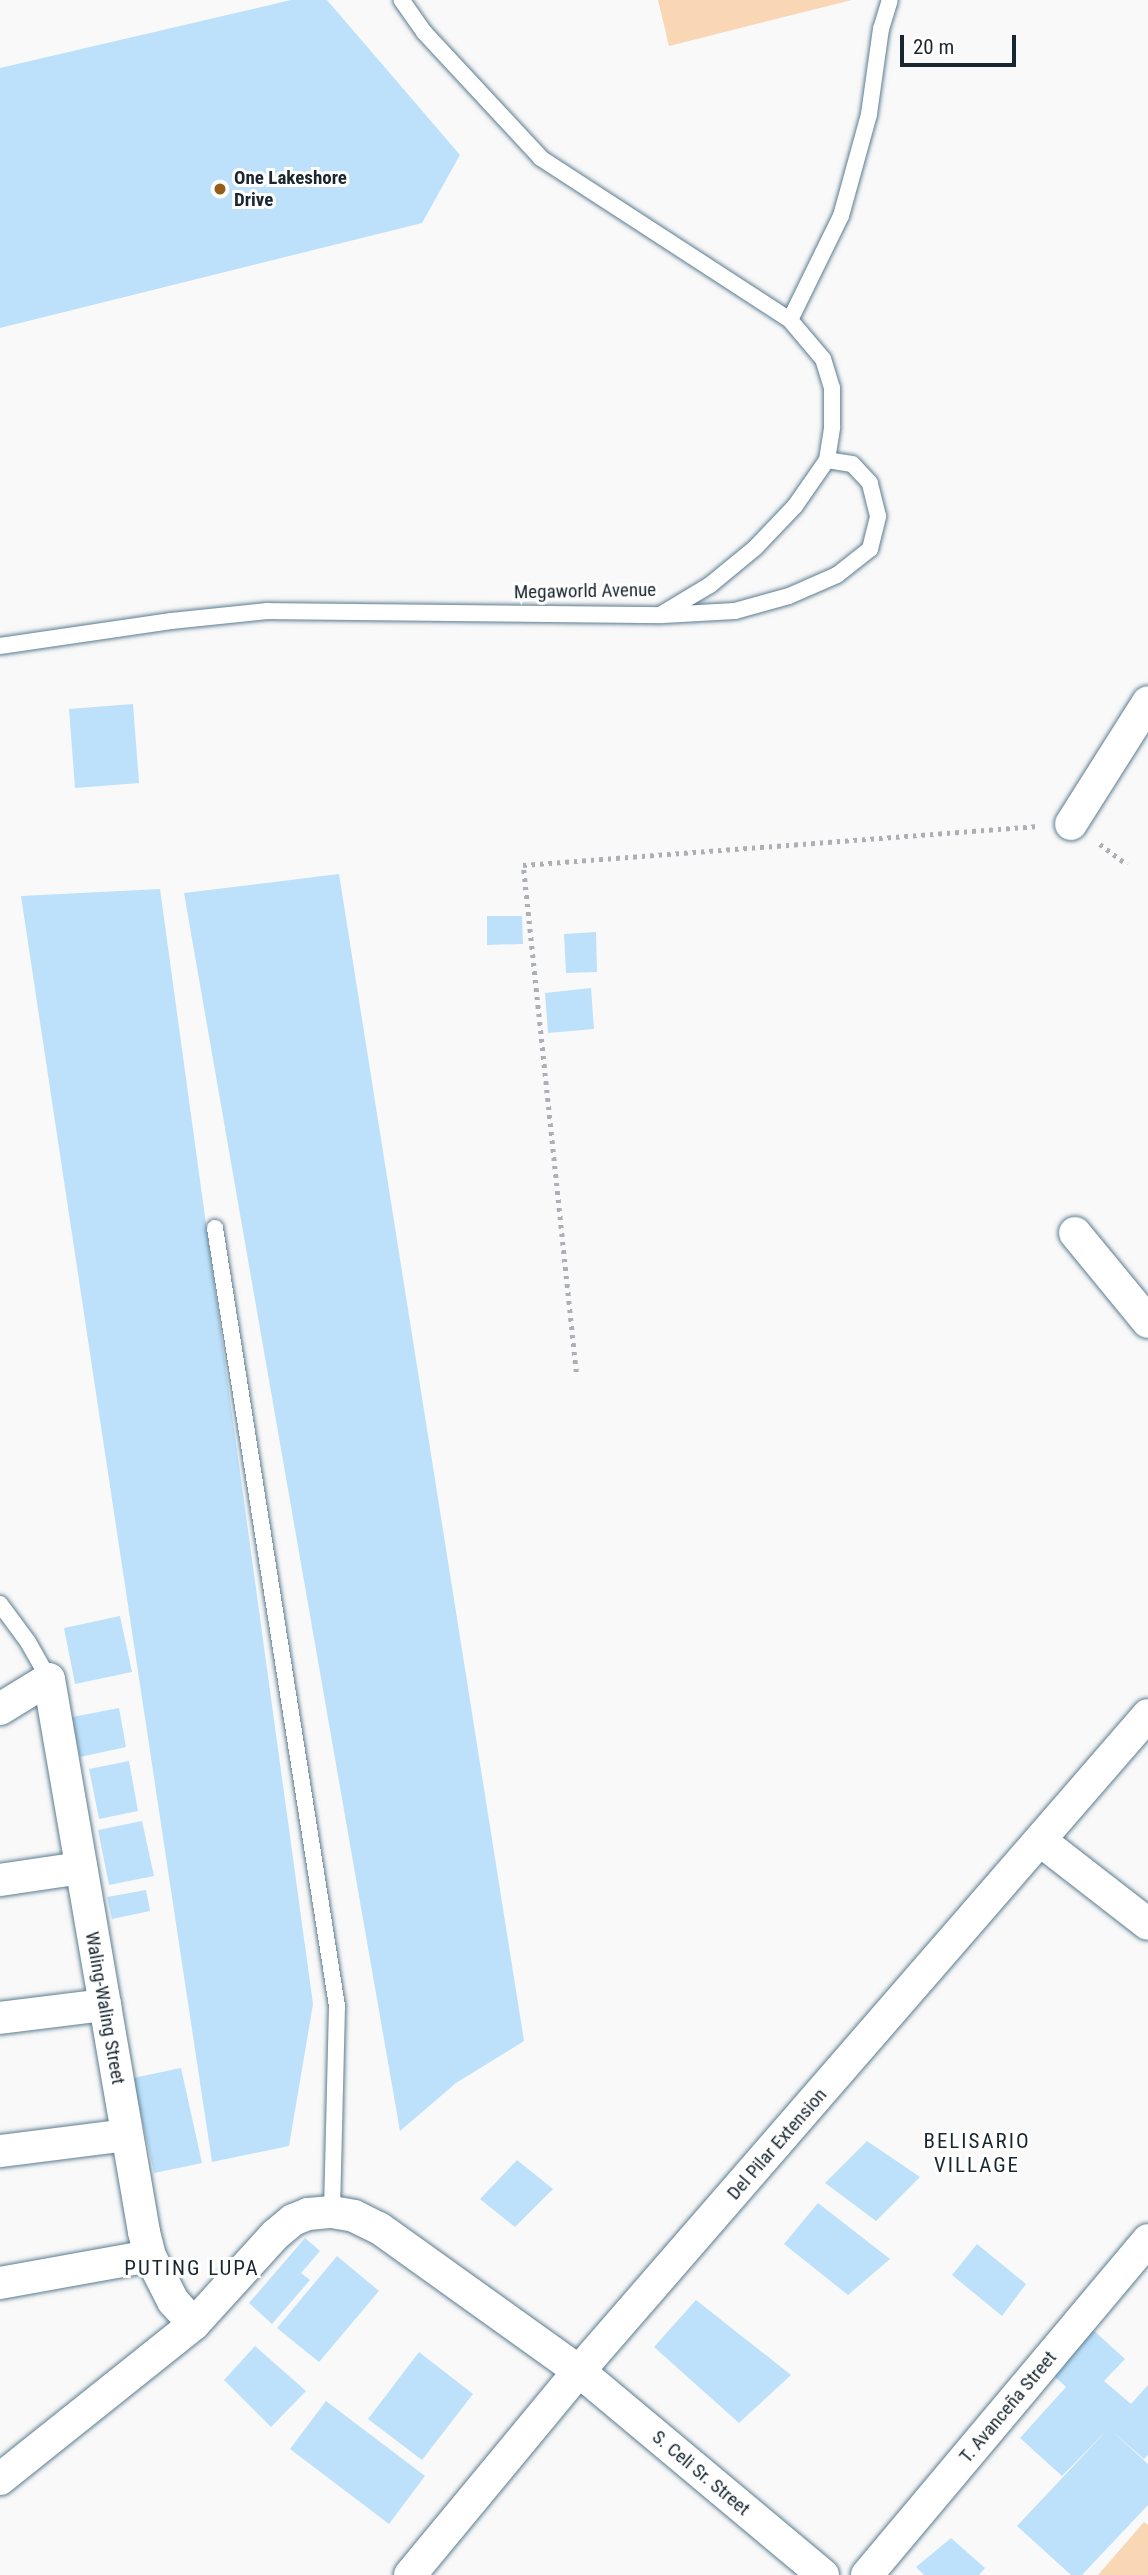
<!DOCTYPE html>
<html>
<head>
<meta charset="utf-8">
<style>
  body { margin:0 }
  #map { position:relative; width:1148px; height:2575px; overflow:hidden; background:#f9f9f9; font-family:"Roboto Condensed",sans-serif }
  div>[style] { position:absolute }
  .green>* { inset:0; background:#f9d6b4 }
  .building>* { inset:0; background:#bde1fa }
  .path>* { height:4.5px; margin-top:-2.25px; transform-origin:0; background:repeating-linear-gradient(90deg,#acb0b4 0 3.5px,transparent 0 8.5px) }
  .roads { filter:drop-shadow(0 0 2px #5c7c91) drop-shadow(0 0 2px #5c7c91) }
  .lane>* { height:16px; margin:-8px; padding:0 8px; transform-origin:8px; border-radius:8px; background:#fff }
  .street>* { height:32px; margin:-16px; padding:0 16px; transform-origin:16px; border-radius:16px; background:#fff }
  .dots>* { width:19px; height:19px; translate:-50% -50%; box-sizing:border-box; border:4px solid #fff; border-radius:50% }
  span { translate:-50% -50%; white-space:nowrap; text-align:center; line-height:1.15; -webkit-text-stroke:6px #fff; paint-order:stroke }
  .poi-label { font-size:19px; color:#1a2730; font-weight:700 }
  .left { translate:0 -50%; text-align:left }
  .street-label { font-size:19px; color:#1a2730 }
  .neighbourhood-label { font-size:21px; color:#1a2730; letter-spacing:2px }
  .scale { position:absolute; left:900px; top:35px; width:116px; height:32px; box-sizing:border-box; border:4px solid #1a2730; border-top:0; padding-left:9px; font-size:21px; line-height:24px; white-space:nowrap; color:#1a2730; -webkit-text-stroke:5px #fff; paint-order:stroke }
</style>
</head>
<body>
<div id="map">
  <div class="green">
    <div style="clip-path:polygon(658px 0,852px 0,669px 46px)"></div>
    <div style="clip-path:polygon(1144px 2522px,1148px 2525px,1148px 2575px,1098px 2575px)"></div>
  </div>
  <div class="building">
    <div style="clip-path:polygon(291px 0,327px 0,460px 155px,422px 223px,0 328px,0 68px)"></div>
    <div style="clip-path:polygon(133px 704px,139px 783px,75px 788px,69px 709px)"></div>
    <div style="clip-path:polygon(339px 874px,524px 2041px,456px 2083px,400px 2131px,184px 893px)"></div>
    <div style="clip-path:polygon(160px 889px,313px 2004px,289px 2146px,212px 2162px,21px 896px)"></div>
    <div style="clip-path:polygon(487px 916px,522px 916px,523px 944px,487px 945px)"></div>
    <div style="clip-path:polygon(596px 932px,597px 972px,566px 973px,564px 934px)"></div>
    <div style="clip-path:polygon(591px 988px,594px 1029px,548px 1033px,545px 993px)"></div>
    <div style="clip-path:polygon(120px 1616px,132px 1672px,75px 1684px,64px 1628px)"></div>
    <div style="clip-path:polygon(119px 1708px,126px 1747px,80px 1757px,72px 1717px)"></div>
    <div style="clip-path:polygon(129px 1761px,138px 1811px,99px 1819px,89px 1769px)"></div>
    <div style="clip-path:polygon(142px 1821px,154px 1876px,109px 1885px,98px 1830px)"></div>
    <div style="clip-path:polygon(146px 1890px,150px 1911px,112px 1919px,107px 1897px)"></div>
    <div style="clip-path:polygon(181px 2068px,202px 2163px,154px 2173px,133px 2078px)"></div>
    <div style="clip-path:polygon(867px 2141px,920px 2177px,876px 2221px,825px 2183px)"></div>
    <div style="clip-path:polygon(517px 2160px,553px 2189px,515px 2227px,480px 2199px)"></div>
    <div style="clip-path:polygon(818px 2203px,890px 2259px,848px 2295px,784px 2244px)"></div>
    <div style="clip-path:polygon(305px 2238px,320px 2251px,301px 2273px,310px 2280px,272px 2324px,249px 2303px)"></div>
    <div style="clip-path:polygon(977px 2244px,1026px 2284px,1002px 2316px,952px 2275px)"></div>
    <div style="clip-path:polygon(337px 2256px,379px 2291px,319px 2362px,277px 2328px)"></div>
    <div style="clip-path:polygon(696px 2300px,791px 2375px,739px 2423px,654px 2347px)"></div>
    <div style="clip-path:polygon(1092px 2329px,1125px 2359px,1104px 2381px,1131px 2404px,1148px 2385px,1148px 2455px,1144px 2459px,1112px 2431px,1148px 2464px,1148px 2505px,1082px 2575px,1071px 2575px,1017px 2526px,1110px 2427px,1062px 2476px,1020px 2438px,1066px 2387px,1051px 2373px)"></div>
    <div style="clip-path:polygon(255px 2346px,306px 2391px,271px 2427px,224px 2380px)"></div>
    <div style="clip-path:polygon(419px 2352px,473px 2394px,422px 2460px,368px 2419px)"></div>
    <div style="clip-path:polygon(326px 2401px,425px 2476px,389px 2524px,290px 2449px)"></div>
    <div style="clip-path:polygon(951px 2538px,985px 2568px,979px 2575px,924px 2575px,916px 2567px)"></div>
  </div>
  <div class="path">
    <div style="left:1100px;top:844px;width:34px;rotate:37deg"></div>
    <div style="left:576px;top:1372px;width:510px;rotate:-95.97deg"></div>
    <div style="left:523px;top:865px;width:516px;rotate:-4.33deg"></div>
  </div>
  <div class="roads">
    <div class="lane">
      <div style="left:790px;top:320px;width:116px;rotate:-63.9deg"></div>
      <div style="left:841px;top:216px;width:106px;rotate:-74.6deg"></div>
      <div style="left:869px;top:114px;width:86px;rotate:-82deg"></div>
      <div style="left:881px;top:29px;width:30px;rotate:-73deg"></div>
      <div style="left:663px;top:615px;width:72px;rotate:-3.2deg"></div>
      <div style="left:735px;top:611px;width:56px;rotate:-15.5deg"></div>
      <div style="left:789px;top:596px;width:52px;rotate:-23.6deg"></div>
      <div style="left:837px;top:575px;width:42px;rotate:-38.2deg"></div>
      <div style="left:870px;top:549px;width:34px;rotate:-76deg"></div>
      <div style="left:878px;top:516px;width:34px;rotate:-104deg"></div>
      <div style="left:870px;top:483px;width:26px;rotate:-133deg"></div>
      <div style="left:852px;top:464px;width:25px;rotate:-171deg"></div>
      <div style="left:0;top:646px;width:173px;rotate:-8.3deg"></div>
      <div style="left:171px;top:621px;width:97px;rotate:-5.9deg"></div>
      <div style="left:267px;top:611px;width:393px;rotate:0.6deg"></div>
      <div style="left:660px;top:615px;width:58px;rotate:-31deg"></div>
      <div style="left:710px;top:585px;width:58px;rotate:-39.4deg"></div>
      <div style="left:755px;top:548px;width:58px;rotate:-46.4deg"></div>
      <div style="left:795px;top:506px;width:56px;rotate:-55.2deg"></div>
      <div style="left:827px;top:460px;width:33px;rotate:-81deg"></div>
      <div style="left:832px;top:427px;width:39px;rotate:-90deg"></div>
      <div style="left:832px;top:388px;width:30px;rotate:-107deg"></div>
      <div style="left:823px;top:359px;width:51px;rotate:-130.2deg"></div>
      <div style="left:790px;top:320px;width:297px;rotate:-147deg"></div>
      <div style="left:541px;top:158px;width:172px;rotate:-132.9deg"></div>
      <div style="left:424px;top:32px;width:39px;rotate:-125deg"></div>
      <div style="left:215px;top:1228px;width:788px;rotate:81.09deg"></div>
      <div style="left:337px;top:2006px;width:206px;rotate:91.4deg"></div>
      <div style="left:0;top:1604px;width:47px;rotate:53.6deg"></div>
      <div style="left:28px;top:1642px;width:43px;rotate:60.4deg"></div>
    </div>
    <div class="street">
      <div style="left:1071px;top:824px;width:144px;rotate:-57.7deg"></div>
      <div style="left:1075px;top:1233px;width:115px;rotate:50.6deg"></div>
      <div style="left:0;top:1709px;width:57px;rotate:-31.5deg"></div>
      <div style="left:49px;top:1679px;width:561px;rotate:80.25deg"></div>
      <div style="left:144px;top:2232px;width:25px;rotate:76deg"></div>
      <div style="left:150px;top:2256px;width:51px;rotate:62.9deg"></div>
      <div style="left:173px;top:2301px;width:31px;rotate:48deg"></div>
      <div style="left:1041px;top:1841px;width:135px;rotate:37.8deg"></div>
      <div style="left:0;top:1880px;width:82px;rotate:-8.4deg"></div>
      <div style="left:0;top:2018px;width:106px;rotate:-7.1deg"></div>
      <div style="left:0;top:2151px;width:127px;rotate:-7.2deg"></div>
      <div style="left:0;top:2283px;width:152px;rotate:-10.2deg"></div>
      <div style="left:0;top:2479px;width:248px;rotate:-38.6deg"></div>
      <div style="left:194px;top:2324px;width:120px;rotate:-47.7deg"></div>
      <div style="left:275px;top:2235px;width:23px;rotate:-40deg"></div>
      <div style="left:293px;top:2220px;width:16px;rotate:-22deg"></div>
      <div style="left:308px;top:2214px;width:24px;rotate:-5deg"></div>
      <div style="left:332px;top:2212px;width:22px;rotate:10deg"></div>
      <div style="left:354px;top:2216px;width:28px;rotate:26deg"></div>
      <div style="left:379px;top:2228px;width:246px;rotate:35.6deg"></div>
      <div style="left:579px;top:2371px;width:318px;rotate:39.9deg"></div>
      <div style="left:410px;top:2575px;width:265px;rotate:-50.4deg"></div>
      <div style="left:579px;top:2371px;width:868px;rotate:-49.06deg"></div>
      <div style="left:867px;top:2575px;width:437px;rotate:-50deg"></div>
    </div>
  </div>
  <div class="dots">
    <div style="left:220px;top:189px;background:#955d18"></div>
  </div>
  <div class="poi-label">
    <span class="left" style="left:234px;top:189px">One Lakeshore<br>Drive</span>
  </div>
  <div class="street-label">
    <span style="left:585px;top:591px;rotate:-1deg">Megaworld Avenue</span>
    <span style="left:105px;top:2008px;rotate:80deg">Waling-Waling Street</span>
    <span style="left:777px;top:2144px;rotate:-49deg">Del Pilar Extension</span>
    <span style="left:1008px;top:2407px;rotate:-50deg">T. Avanceña Street</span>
    <span style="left:701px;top:2473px;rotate:40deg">S. Celi Sr. Street</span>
  </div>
  <div class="neighbourhood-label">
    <span style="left:977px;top:2153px">BELISARIO<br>VILLAGE</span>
    <span style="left:192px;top:2268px">PUTING LUPA</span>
  </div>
  <div class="scale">20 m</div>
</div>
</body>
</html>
